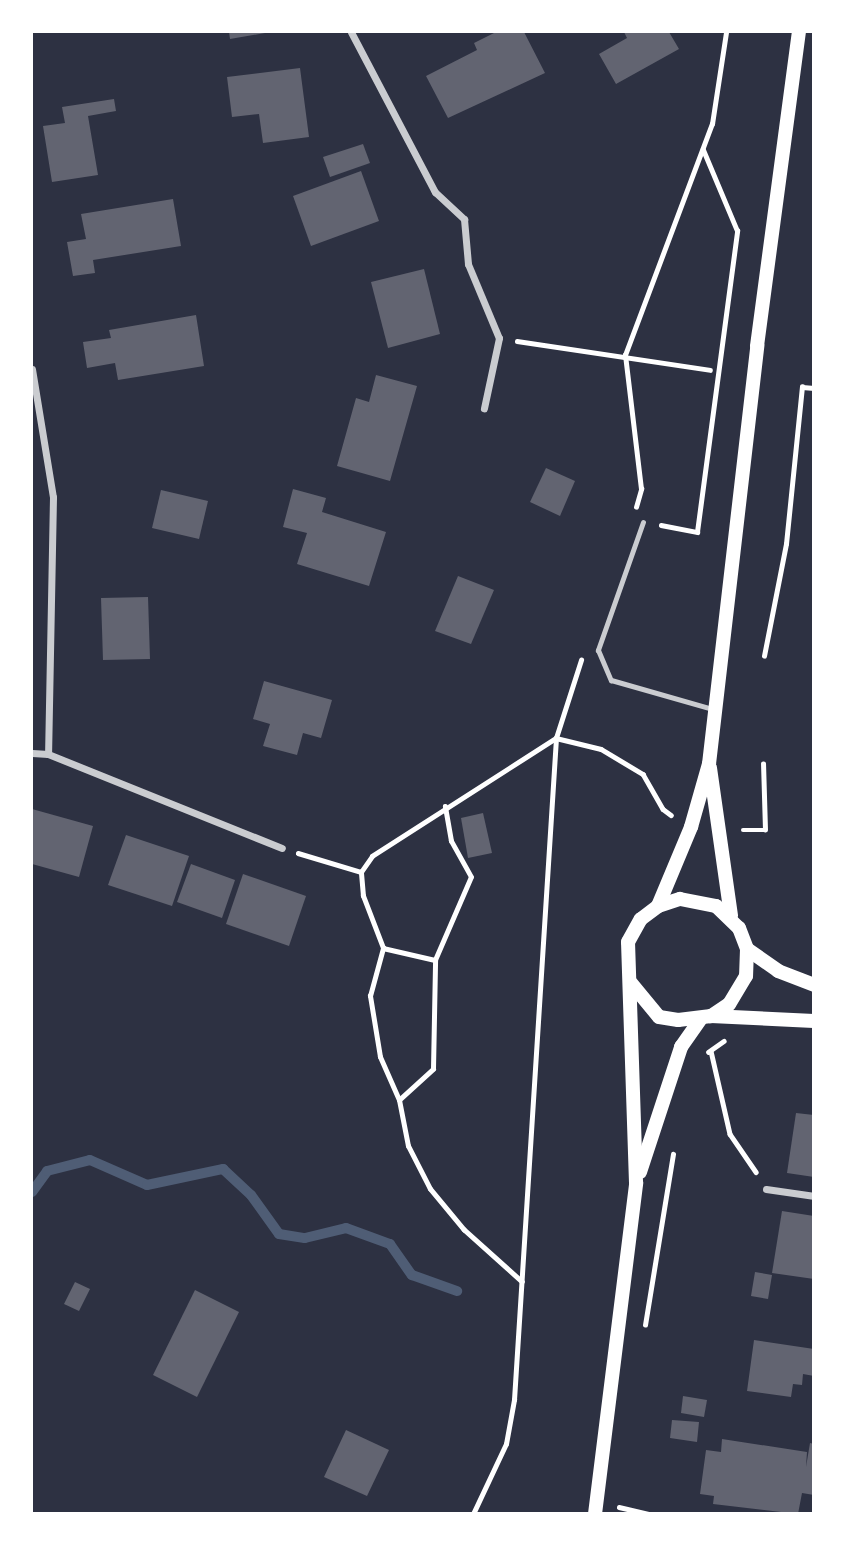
<!DOCTYPE html>
<html>
<head>
<meta charset="utf-8">
<style>
  body { margin:0 }
  #map { position:relative; width:845px; height:1545px; overflow:hidden; background:#2d3142; font-family:Rubik,sans-serif }
  div>[style] { position:absolute }
  .stream>* { height:10px; margin:-5px; padding:0 5px; transform-origin:5px; border-radius:5px; background:#4f5d75 }
  .building>* { inset:0; background:#626471 }
  .path>* { height:4.5px; margin:-2.25px; padding:0 2.25px; transform-origin:2.25px; border-radius:2.25px; background:#fff }
  .service>* { height:5px; margin:-2.5px; padding:0 2.5px; transform-origin:2.5px; border-radius:2.5px; background:#caccd0 }
  .minor>* { height:7px; margin:-3.5px; padding:0 3.5px; transform-origin:3.5px; border-radius:3.5px; background:#caccd0 }
  .secondary>* { height:14px; margin:-7px; padding:0 7px; transform-origin:7px; border-radius:7px; background:#fff }
  span { translate:-50% -50%; white-space:nowrap; text-align:center; line-height:1.15; -webkit-text-stroke:5px #fff; paint-order:stroke }
  .frame { position:absolute; inset:0; border:33px solid #fff; pointer-events:none }
</style>
</head>
<body>
<div id="map">
  <div class="stream">
    <div style="left:32px;top:1192px;width:26px;rotate:-54deg"></div>
    <div style="left:47px;top:1171px;width:44px;rotate:-14.3deg"></div>
    <div style="left:90px;top:1160px;width:62px;rotate:23.7deg"></div>
    <div style="left:147px;top:1185px;width:78px;rotate:-11.9deg"></div>
    <div style="left:223px;top:1169px;width:38px;rotate:43deg"></div>
    <div style="left:251px;top:1195px;width:48px;rotate:54.3deg"></div>
    <div style="left:279px;top:1234px;width:26px;rotate:9deg"></div>
    <div style="left:305px;top:1238px;width:42px;rotate:-13.7deg"></div>
    <div style="left:346px;top:1228px;width:47px;rotate:20deg"></div>
    <div style="left:390px;top:1244px;width:38px;rotate:55deg"></div>
    <div style="left:412px;top:1275px;width:48px;rotate:19.6deg"></div>
  </div>
  <div class="building">
    <div style="clip-path:polygon(229px 32px,264px 32px,265px 33px,230px 39px)"></div>
    <div style="clip-path:polygon(496px 32px,524px 32px,545px 73px,448px 118px,426px 76px,477px 50px,474px 43px)"></div>
    <div style="clip-path:polygon(624px 32px,669px 32px,679px 49px,616px 84px,599px 54px,627px 38px)"></div>
    <div style="clip-path:polygon(300px 68px,309px 137px,263px 143px,259px 114px,232px 117px,227px 77px)"></div>
    <div style="clip-path:polygon(114px 99px,116px 111px,88px 116px,98px 175px,52px 182px,43px 126px,65px 123px,62px 107px)"></div>
    <div style="clip-path:polygon(363px 144px,370px 163px,330px 177px,323px 157px)"></div>
    <div style="clip-path:polygon(361px 171px,379px 221px,311px 246px,293px 196px)"></div>
    <div style="clip-path:polygon(173px 199px,181px 246px,93px 260px,95px 273px,73px 276px,67px 242px,86px 239px,81px 214px)"></div>
    <div style="clip-path:polygon(424px 269px,440px 334px,388px 348px,371px 282px)"></div>
    <div style="clip-path:polygon(196px 315px,204px 366px,118px 380px,115px 363px,87px 368px,83px 342px,111px 338px,109px 330px)"></div>
    <div style="clip-path:polygon(376px 375px,417px 386px,390px 481px,337px 466px,356px 398px,369px 402px)"></div>
    <div style="clip-path:polygon(546px 468px,575px 481px,560px 516px,530px 502px)"></div>
    <div style="clip-path:polygon(293px 489px,326px 498px,322px 512px,386px 532px,369px 586px,297px 564px,307px 533px,283px 527px)"></div>
    <div style="clip-path:polygon(161px 490px,208px 501px,199px 539px,152px 528px)"></div>
    <div style="clip-path:polygon(458px 576px,494px 590px,471px 644px,435px 631px)"></div>
    <div style="clip-path:polygon(148px 597px,150px 659px,103px 660px,101px 598px)"></div>
    <div style="clip-path:polygon(264px 681px,332px 700px,321px 738px,303px 733px,297px 755px,263px 746px,270px 724px,253px 719px)"></div>
    <div style="clip-path:polygon(32px 809px,93px 826px,79px 877px,32px 864px)"></div>
    <div style="clip-path:polygon(483px 813px,492px 853px,468px 858px,461px 818px)"></div>
    <div style="clip-path:polygon(126px 835px,189px 856px,172px 906px,108px 885px)"></div>
    <div style="clip-path:polygon(191px 864px,235px 880px,222px 918px,177px 902px)"></div>
    <div style="clip-path:polygon(243px 874px,306px 896px,289px 946px,226px 924px)"></div>
    <div style="clip-path:polygon(796px 1113px,814px 1115px,814px 1177px,787px 1173px)"></div>
    <div style="clip-path:polygon(782px 1211px,814px 1216px,814px 1279px,772px 1273px)"></div>
    <div style="clip-path:polygon(755px 1272px,772px 1275px,768px 1299px,751px 1296px)"></div>
    <div style="clip-path:polygon(75px 1282px,90px 1289px,79px 1311px,64px 1304px)"></div>
    <div style="clip-path:polygon(195px 1290px,239px 1312px,197px 1397px,153px 1375px)"></div>
    <div style="clip-path:polygon(754px 1340px,814px 1349px,814px 1376px,803px 1374px,802px 1385px,793px 1384px,791px 1397px,747px 1391px)"></div>
    <div style="clip-path:polygon(683px 1396px,707px 1400px,704px 1417px,681px 1413px)"></div>
    <div style="clip-path:polygon(672px 1420px,699px 1422px,697px 1442px,670px 1438px)"></div>
    <div style="clip-path:polygon(346px 1430px,389px 1450px,367px 1496px,324px 1477px)"></div>
    <div style="clip-path:polygon(722px 1439px,807px 1452px,806px 1467px,810px 1443px,814px 1444px,814px 1495px,802px 1493px,798px 1514px,713px 1504px,714px 1496px,700px 1494px,706px 1450px,721px 1452px)"></div>
  </div>
  <div class="path">
    <div style="left:517px;top:341px;width:195px;rotate:8.5deg"></div>
    <div style="left:636px;top:507px;width:19px;rotate:-74deg"></div>
    <div style="left:641px;top:489px;width:135px;rotate:-96.8deg"></div>
    <div style="left:625px;top:355px;width:247px;rotate:-69.4deg"></div>
    <div style="left:712px;top:124px;width:93px;rotate:-81.3deg"></div>
    <div style="left:661px;top:525px;width:37px;rotate:11deg"></div>
    <div style="left:697px;top:532px;width:304px;rotate:-82.4deg"></div>
    <div style="left:737px;top:231px;width:88px;rotate:-112.8deg"></div>
    <div style="left:764px;top:656px;width:114px;rotate:-78.9deg"></div>
    <div style="left:786px;top:544px;width:158px;rotate:-84.2deg"></div>
    <div style="left:802px;top:387px;width:12px;rotate:5deg"></div>
    <div style="left:743px;top:830px;width:22px"></div>
    <div style="left:765px;top:830px;width:66px;rotate:-91.7deg"></div>
    <div style="left:298px;top:853px;width:66px;rotate:16.8deg"></div>
    <div style="left:383px;top:948px;width:53px;rotate:13deg"></div>
    <div style="left:711px;top:1051px;width:85px;rotate:77.1deg"></div>
    <div style="left:730px;top:1134px;width:46px;rotate:55.6deg"></div>
    <div style="left:708px;top:1052px;width:19px;rotate:-35deg"></div>
    <div style="left:399px;top:1100px;width:46px;rotate:-42.4deg"></div>
    <div style="left:433px;top:1069px;width:109px;rotate:-88.9deg"></div>
    <div style="left:435px;top:960px;width:90px;rotate:-66.6deg"></div>
    <div style="left:471px;top:877px;width:41px;rotate:-119.1deg"></div>
    <div style="left:451px;top:841px;width:35px;rotate:-100deg"></div>
    <div style="left:522px;top:1282px;width:78px;rotate:-138.1deg"></div>
    <div style="left:464px;top:1230px;width:53px;rotate:-129.7deg"></div>
    <div style="left:430px;top:1189px;width:48px;rotate:-117.1deg"></div>
    <div style="left:408px;top:1146px;width:47px;rotate:-101.1deg"></div>
    <div style="left:399px;top:1100px;width:47px;rotate:-113.8deg"></div>
    <div style="left:380px;top:1057px;width:62px;rotate:-99.3deg"></div>
    <div style="left:370px;top:996px;width:50px;rotate:-74.8deg"></div>
    <div style="left:383px;top:948px;width:56px;rotate:-111deg"></div>
    <div style="left:363px;top:896px;width:24px;rotate:-95deg"></div>
    <div style="left:361px;top:872px;width:19px;rotate:-55deg"></div>
    <div style="left:372px;top:856px;width:219px;rotate:-32.7deg"></div>
    <div style="left:556px;top:738px;width:46px;rotate:13.7deg"></div>
    <div style="left:601px;top:749px;width:49px;rotate:30.8deg"></div>
    <div style="left:643px;top:774px;width:40px;rotate:60.3deg"></div>
    <div style="left:663px;top:809px;width:10px;rotate:37deg"></div>
    <div style="left:645px;top:1325px;width:173px;rotate:-80.7deg"></div>
    <div style="left:619px;top:1507px;width:31px;rotate:13deg"></div>
    <div style="left:473px;top:1514px;width:77px;rotate:-64.8deg"></div>
    <div style="left:506px;top:1444px;width:45px;rotate:-79.7deg"></div>
    <div style="left:514px;top:1400px;width:663px;rotate:-86.37deg"></div>
    <div style="left:556px;top:738px;width:82px;rotate:-72.2deg"></div>
  </div>
  <div class="service">
    <div style="left:643px;top:522px;width:136px;rotate:109.4deg"></div>
    <div style="left:598px;top:650px;width:33px;rotate:67deg"></div>
    <div style="left:611px;top:680px;width:106px;rotate:15.9deg"></div>
  </div>
  <div class="minor">
    <div style="left:351px;top:32px;width:181px;rotate:62.3deg"></div>
    <div style="left:435px;top:192px;width:40px;rotate:43deg"></div>
    <div style="left:464px;top:219px;width:45px;rotate:84.9deg"></div>
    <div style="left:468px;top:264px;width:80px;rotate:67.3deg"></div>
    <div style="left:499px;top:338px;width:72px;rotate:102.1deg"></div>
    <div style="left:32px;top:369px;width:130px;rotate:80.7deg"></div>
    <div style="left:53px;top:497px;width:257px;rotate:91.1deg"></div>
    <div style="left:32px;top:753px;width:16px;rotate:4deg"></div>
    <div style="left:48px;top:754px;width:252px;rotate:21.9deg"></div>
    <div style="left:766px;top:1189px;width:49px;rotate:8.3deg"></div>
  </div>
  <div class="secondary">
    <div style="left:710px;top:768px;width:149px;rotate:81.9deg"></div>
    <div style="left:658px;top:906px;width:86px;rotate:-67.3deg"></div>
    <div style="left:691px;top:827px;width:66px;rotate:-74.1deg"></div>
    <div style="left:709px;top:764px;width:421px;rotate:-83.4deg"></div>
    <div style="left:757px;top:346px;width:317px;rotate:-82.4deg"></div>
    <div style="left:747px;top:949px;width:38px;rotate:35deg"></div>
    <div style="left:778px;top:971px;width:39px;rotate:21deg"></div>
    <div style="left:711px;top:1016px;width:103px;rotate:2.8deg"></div>
    <div style="left:640px;top:1172px;width:132px;rotate:-71.8deg"></div>
    <div style="left:681px;top:1047px;width:33px;rotate:-55deg"></div>
    <div style="left:595px;top:1514px;width:334px;rotate:-82.9deg"></div>
    <div style="left:636px;top:1183px;width:241px;rotate:-91.9deg"></div>
    <div style="left:628px;top:942px;width:26px;rotate:-61deg"></div>
    <div style="left:641px;top:919px;width:21px;rotate:-37deg"></div>
    <div style="left:658px;top:906px;width:23px;rotate:-18deg"></div>
    <div style="left:680px;top:899px;width:37px;rotate:11deg"></div>
    <div style="left:716px;top:906px;width:32px;rotate:44deg"></div>
    <div style="left:739px;top:928px;width:22px;rotate:69deg"></div>
    <div style="left:747px;top:949px;width:27px;rotate:92deg"></div>
    <div style="left:746px;top:976px;width:33px;rotate:121deg"></div>
    <div style="left:729px;top:1004px;width:22px;rotate:146deg"></div>
    <div style="left:711px;top:1016px;width:33px;rotate:173deg"></div>
    <div style="left:678px;top:1020px;width:19px;rotate:-171deg"></div>
    <div style="left:659px;top:1017px;width:45px;rotate:-129.6deg"></div>
  </div>
  <div class="frame"></div>
</div>
</body>
</html>
